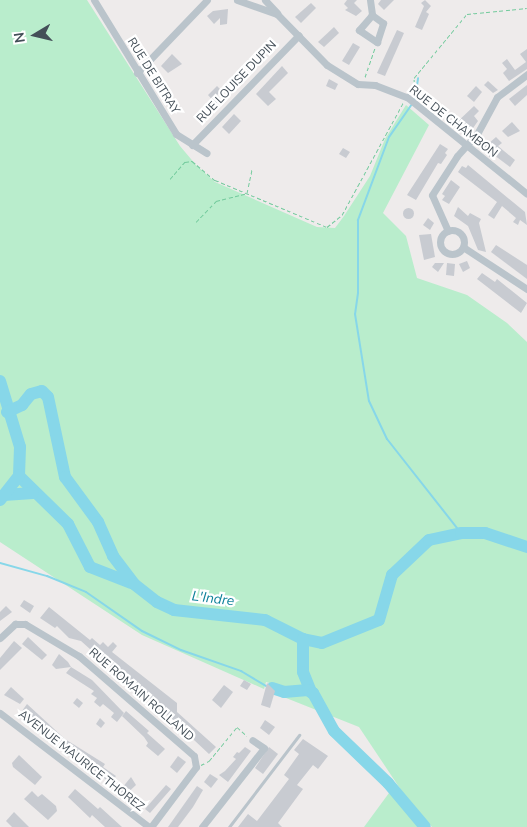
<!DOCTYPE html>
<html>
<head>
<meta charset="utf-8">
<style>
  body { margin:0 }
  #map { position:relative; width:527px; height:827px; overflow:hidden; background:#eeebeb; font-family:"Nunito Sans",sans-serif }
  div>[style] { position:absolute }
  .green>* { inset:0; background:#b9edcc }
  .stream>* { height:2px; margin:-1px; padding:0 1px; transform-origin:1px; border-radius:1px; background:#87d7e9 }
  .river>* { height:12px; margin:-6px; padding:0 6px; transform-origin:6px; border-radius:6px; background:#87d7e9 }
  .building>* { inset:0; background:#c8cbd1 }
  .round { border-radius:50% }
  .path>* { height:1px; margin-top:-0.5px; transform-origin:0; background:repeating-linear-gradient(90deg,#72ca9c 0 4px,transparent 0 6.5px) }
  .lane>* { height:3px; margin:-1.5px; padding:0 1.5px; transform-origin:1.5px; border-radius:1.5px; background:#bac4cb }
  .street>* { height:7px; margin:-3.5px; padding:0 3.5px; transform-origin:3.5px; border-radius:3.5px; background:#bac4cb }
  .street>.ring { margin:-3.5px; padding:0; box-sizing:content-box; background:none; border:7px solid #bac4cb; border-radius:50% }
  span { translate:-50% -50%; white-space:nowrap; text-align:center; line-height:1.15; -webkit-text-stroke:4.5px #fff; paint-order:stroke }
  .street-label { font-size:12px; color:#444f58 }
  .water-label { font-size:14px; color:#0e819a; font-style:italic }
  .north { position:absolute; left:10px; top:10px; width:50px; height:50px; -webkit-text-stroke:4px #fff; paint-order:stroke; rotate:261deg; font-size:14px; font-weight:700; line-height:20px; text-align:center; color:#444f58 }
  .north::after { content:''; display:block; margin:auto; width:18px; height:22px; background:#444f58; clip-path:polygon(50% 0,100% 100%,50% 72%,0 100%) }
</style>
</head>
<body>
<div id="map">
  <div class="green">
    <div style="clip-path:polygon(0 0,87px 0,180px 146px,196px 165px,215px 182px,317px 227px,335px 228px,344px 216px,370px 176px,385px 139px,406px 105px,429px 125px,383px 213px,406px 236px,417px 278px,467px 295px,507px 323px,527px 342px,527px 827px,432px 827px,403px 793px,359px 727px,276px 694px,273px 684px,266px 682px,264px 689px,142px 635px,0 542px)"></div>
    <div style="clip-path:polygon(389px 793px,405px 808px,419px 827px,364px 827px)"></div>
  </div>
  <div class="stream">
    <div style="left:415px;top:100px;width:22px;rotate:-82deg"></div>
    <div style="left:412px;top:104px;width:40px;rotate:124.9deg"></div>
    <div style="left:389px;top:137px;width:89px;rotate:110.5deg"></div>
    <div style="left:358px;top:220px;width:73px;rotate:90deg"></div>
    <div style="left:358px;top:293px;width:21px;rotate:98deg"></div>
    <div style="left:355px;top:314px;width:88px;rotate:80.9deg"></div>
    <div style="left:369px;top:401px;width:42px;rotate:64.7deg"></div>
    <div style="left:387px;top:439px;width:120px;rotate:51.8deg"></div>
    <div style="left:0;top:563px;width:49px;rotate:15.5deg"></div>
    <div style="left:47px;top:576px;width:42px;rotate:22.3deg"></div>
    <div style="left:86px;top:592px;width:68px;rotate:34.9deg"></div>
    <div style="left:142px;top:631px;width:43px;rotate:26deg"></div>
    <div style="left:181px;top:650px;width:64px;rotate:19.3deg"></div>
    <div style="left:241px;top:671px;width:29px;rotate:31deg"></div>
  </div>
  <div class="river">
    <div style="left:0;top:381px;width:69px;rotate:73.1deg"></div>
    <div style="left:20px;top:447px;width:29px;rotate:92deg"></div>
    <div style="left:19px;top:476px;width:69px;rotate:44.4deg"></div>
    <div style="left:68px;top:524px;width:48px;rotate:62.9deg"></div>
    <div style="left:90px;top:567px;width:44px;rotate:21.3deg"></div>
    <div style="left:7px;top:412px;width:17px;rotate:-25deg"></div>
    <div style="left:22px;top:405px;width:14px;rotate:-51deg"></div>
    <div style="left:31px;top:394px;width:11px;rotate:-15deg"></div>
    <div style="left:42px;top:391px;width:8px;rotate:45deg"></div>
    <div style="left:48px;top:397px;width:82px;rotate:78deg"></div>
    <div style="left:65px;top:477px;width:56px;rotate:53.7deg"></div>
    <div style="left:98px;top:522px;width:37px;rotate:66deg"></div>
    <div style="left:113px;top:556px;width:35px;rotate:53deg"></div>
    <div style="left:134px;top:584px;width:29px;rotate:38deg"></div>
    <div style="left:157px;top:602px;width:19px;rotate:25deg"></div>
    <div style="left:174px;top:610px;width:92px;rotate:6.3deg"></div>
    <div style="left:265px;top:620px;width:42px;rotate:26.6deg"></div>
    <div style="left:303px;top:639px;width:19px;rotate:12deg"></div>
    <div style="left:322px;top:643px;width:61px;rotate:-22deg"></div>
    <div style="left:379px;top:620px;width:47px;rotate:-73.9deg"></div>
    <div style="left:392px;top:575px;width:51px;rotate:-43.4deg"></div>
    <div style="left:429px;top:540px;width:33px;rotate:-12deg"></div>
    <div style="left:461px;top:533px;width:24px"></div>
    <div style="left:485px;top:533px;width:44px;rotate:18.4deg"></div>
    <div style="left:4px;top:495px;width:29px;rotate:-4deg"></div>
    <div style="left:0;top:500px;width:31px;rotate:-52deg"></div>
    <div style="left:303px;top:639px;width:33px;rotate:90deg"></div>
    <div style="left:303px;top:672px;width:22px;rotate:68deg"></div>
    <div style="left:272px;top:688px;width:13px;rotate:18deg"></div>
    <div style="left:284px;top:692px;width:24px;rotate:-5deg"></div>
    <div style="left:308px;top:690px;width:6px;rotate:31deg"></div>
    <div style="left:313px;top:693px;width:43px;rotate:61.1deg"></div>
    <div style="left:334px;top:731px;width:75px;rotate:43.9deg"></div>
    <div style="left:388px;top:783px;width:57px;rotate:49.9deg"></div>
  </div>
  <div class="building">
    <div style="clip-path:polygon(347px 0,357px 0,354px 3px,362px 11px,356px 16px,345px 10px,348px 8px,344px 4px)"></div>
    <div style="clip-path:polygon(381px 0,394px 0,384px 10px,378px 4px)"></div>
    <div style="clip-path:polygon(425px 0,431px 6px,426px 12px,429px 14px,422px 30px,415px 27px,424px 6px,421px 3px)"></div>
    <div style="clip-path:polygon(311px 3px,316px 8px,301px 23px,295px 17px)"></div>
    <div style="clip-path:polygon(228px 9px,227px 24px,220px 25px,220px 18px,214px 24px,207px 16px,213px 11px)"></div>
    <div style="clip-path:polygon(334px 27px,339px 33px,324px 47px,318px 42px)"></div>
    <div style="clip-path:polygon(397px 30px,404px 33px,385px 76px,377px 73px)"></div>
    <div style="clip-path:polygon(353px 43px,360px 47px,349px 65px,342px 61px)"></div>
    <div style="clip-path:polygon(527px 49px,527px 69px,509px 81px,503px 73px,507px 69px,502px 63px,507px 59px,515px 70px,526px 62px,520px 54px)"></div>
    <div style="clip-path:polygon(172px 54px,182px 64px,168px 73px,161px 66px)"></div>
    <div style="clip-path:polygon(282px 66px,288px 73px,269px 92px,276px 99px,268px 106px,256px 94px)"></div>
    <div style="clip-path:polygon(329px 79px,338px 84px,335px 90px,326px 86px)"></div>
    <div style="clip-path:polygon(488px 81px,498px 90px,493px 93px,484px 85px)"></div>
    <div style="clip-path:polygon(527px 85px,527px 95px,515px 106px,509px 99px)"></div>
    <div style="clip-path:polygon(217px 86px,222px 91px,217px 95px,221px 99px,216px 104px,208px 95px)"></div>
    <div style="clip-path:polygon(476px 86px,482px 92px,474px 102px,467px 96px)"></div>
    <div style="clip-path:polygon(474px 106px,479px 111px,474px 116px,478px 121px,466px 138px,455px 124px)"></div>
    <div style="clip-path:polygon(234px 114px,241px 121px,229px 134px,222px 127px)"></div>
    <div style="clip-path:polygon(512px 122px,520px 131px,508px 137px,502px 131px)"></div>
    <div style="clip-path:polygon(481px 137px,488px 144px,496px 137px,502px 143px,498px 146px,515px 160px,510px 167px,494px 155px,492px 159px,485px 153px,476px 143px)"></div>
    <div style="clip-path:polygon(440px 144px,448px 149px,445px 153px,447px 155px,441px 164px,438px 163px,416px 200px,407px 195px)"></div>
    <div style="clip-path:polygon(343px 148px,350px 152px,346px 158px,339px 154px)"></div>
    <div style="clip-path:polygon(468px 165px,525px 212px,527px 225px,520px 220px,518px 225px,513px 222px,516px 218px,502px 206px,494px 219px,488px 215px,497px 202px,458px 172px,462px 166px,466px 168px)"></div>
    <div style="clip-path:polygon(451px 180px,460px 187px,449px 204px,442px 200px,445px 196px,442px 194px)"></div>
    <div style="clip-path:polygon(458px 207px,468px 216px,470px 213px,481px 219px,479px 223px,486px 252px,478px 250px,468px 226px,454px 216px)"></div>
    <div class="round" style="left:402.5px;top:207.5px;width:11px;height:11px"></div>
    <div style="clip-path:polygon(428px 218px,434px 223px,430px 230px,423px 225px)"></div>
    <div style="clip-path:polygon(431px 234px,435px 257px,424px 260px,419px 235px)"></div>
    <div style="clip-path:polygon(496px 245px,527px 265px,527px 279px,491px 252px)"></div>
    <div style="clip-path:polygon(467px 261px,470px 268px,463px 272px,459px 264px)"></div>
    <div style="clip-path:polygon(435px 263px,444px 263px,438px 272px,432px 267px)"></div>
    <div style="clip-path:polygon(447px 263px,455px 264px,454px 276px,446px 275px)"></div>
    <div style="clip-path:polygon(482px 273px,495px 282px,497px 279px,527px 303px,521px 313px,477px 279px)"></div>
    <div style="clip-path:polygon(24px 600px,34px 606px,30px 613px,20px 606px)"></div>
    <div style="clip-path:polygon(6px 606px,12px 612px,0 621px,0 612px)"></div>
    <div style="clip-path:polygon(49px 607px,90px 640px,92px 638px,100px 645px,103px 642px,108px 647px,113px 642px,117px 646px,112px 652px,177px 703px,177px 712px,216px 747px,209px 754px,122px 673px,119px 675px,81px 641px,69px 638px,57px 626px,55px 628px,40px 618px)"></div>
    <div style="clip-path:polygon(28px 637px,47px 655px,42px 660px,22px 644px)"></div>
    <div style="clip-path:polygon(14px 641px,22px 648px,0 670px,0 658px)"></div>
    <div style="clip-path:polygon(59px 654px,68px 662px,71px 667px,56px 669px,52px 665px)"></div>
    <div style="clip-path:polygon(71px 667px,92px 680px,124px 713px,117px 722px,111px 717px,114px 713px,103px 704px,100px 707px,94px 702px,97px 698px,91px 694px,94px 691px,66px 673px)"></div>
    <div style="clip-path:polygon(244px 680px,251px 684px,247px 690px,240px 686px)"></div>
    <div style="clip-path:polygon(267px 683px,275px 691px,270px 708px,261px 705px)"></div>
    <div style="clip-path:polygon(224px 685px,233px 692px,221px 708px,212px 700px)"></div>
    <div style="clip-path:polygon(11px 687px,24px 699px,20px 704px,4px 695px)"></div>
    <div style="clip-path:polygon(77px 698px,83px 703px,79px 708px,73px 703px)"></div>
    <div style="clip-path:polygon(27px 704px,65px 739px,105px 764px,103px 767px,116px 776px,110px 783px,45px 729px,29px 720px,31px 718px,22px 711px)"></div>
    <div style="clip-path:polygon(126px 711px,149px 731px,145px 735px,147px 733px,165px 749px,158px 756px,146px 746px,148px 743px,144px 737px,122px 716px)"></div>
    <div style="clip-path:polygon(100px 718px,105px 723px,101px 728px,96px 724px)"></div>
    <div style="clip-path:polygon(265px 720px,275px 727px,269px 735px,260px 728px)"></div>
    <div style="clip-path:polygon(303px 739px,328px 756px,318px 769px,313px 765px,297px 785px,303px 789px,278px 823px,282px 827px,238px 827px,248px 814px,257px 821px,289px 779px,284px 775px,299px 754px,294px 750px)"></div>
    <div style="clip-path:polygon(245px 747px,251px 751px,228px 782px,219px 775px,225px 771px,236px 759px,233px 757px,237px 752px,239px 753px)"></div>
    <div style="clip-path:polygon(269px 747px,278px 754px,263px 774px,255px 768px)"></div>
    <div style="clip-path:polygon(19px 755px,42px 777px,35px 785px,13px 767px,12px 763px)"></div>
    <div style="clip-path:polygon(178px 756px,186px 762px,177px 773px,170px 767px)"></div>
    <div style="clip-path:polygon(210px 774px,218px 779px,211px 788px,204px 782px)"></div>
    <div style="clip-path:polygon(131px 777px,136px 785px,122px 798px,117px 794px)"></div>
    <div style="clip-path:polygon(166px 785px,171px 789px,150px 813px,145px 809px)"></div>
    <div style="clip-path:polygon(197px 786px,203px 790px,193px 807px,178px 827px,168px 827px)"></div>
    <div style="clip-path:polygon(75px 789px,98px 809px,100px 807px,122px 827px,105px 827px,92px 815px,90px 818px,68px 797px)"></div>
    <div style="clip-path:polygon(32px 791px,38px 797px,42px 794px,56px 806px,57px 811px,48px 820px,24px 799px)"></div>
    <div style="clip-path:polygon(14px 812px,29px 827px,12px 827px,6px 821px)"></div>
  </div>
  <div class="path">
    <div style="left:365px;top:77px;width:31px;rotate:-71deg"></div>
    <div style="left:412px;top:93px;width:4px;rotate:-45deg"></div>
    <div style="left:415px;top:90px;width:12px;rotate:-95deg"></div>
    <div style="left:414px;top:78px;width:83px;rotate:-50.4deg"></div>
    <div style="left:467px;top:14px;width:60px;rotate:-5.7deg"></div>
    <div style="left:170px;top:179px;width:23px;rotate:-49deg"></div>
    <div style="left:185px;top:162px;width:7px;rotate:-8deg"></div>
    <div style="left:192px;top:161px;width:30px;rotate:40deg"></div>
    <div style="left:215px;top:180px;width:121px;rotate:22.8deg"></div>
    <div style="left:327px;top:227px;width:19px;rotate:-39deg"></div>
    <div style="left:342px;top:215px;width:128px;rotate:-61.4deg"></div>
    <div style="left:196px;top:222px;width:29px;rotate:-46deg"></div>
    <div style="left:216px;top:201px;width:32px;rotate:-14deg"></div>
    <div style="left:247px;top:193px;width:25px;rotate:-78deg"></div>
    <div style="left:201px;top:765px;width:9px;rotate:-27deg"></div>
    <div style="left:209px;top:761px;width:44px;rotate:-50.5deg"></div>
    <div style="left:237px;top:727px;width:13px;rotate:42deg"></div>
  </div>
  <div class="lane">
    <div style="left:229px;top:827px;width:116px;rotate:-52.7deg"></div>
  </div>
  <div class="street">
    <div style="left:94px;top:0;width:157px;rotate:58.5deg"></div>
    <div style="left:176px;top:134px;width:36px;rotate:32deg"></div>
    <div style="left:237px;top:0;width:42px;rotate:19.3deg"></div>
    <div style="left:277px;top:14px;width:71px;rotate:45.6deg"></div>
    <div style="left:327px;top:65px;width:36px;rotate:32deg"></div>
    <div style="left:358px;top:84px;width:17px;rotate:3deg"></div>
    <div style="left:375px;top:85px;width:34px;rotate:21deg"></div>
    <div style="left:407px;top:97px;width:154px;rotate:38.9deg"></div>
    <div style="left:265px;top:0;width:18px;rotate:47deg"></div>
    <div style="left:370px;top:0;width:15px;rotate:82deg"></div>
    <div style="left:372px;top:15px;width:20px;rotate:131deg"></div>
    <div style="left:359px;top:30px;width:22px;rotate:34deg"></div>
    <div style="left:377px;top:42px;width:20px;rotate:-72deg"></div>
    <div style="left:383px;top:23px;width:14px;rotate:-144deg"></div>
    <div style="left:137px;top:73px;width:101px;rotate:-46.2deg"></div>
    <div style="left:192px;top:145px;width:153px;rotate:-45.8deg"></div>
    <div class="ring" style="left:440px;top:230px;width:17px;height:17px"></div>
    <div style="left:448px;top:231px;width:39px;rotate:-114deg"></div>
    <div style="left:432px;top:195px;width:46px;rotate:-57.3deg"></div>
    <div style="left:457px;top:156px;width:30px;rotate:-48deg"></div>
    <div style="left:477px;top:134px;width:42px;rotate:-61.6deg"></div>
    <div style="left:497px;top:97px;width:38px;rotate:-37deg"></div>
    <div style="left:463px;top:247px;width:77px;rotate:33.3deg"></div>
    <div style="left:0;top:638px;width:21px;rotate:-43deg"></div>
    <div style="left:15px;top:624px;width:10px"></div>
    <div style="left:25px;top:624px;width:63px;rotate:30.7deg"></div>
    <div style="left:79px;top:656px;width:152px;rotate:41deg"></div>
    <div style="left:194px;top:756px;width:11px;rotate:80deg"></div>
    <div style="left:196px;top:767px;width:75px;rotate:126.9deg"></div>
    <div style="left:0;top:713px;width:188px;rotate:37.4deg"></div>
    <div style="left:202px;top:827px;width:100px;rotate:-51.9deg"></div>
    <div style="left:264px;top:748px;width:14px;rotate:-146deg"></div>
  </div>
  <div class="street-label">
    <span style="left:153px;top:76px;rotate:58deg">RUE DE BITRAY</span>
    <span style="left:237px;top:82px;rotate:-46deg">RUE LOUISE DUPIN</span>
    <span style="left:453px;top:122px;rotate:38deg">RUE DE CHAMBON</span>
    <span style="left:141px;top:695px;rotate:41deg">RUE ROMAIN ROLLAND</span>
    <span style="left:81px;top:761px;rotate:38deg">AVENUE MAURICE THOREZ</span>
  </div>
  <div class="water-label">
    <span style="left:213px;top:599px;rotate:7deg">L'Indre</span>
  </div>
  <div class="north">N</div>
</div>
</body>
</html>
